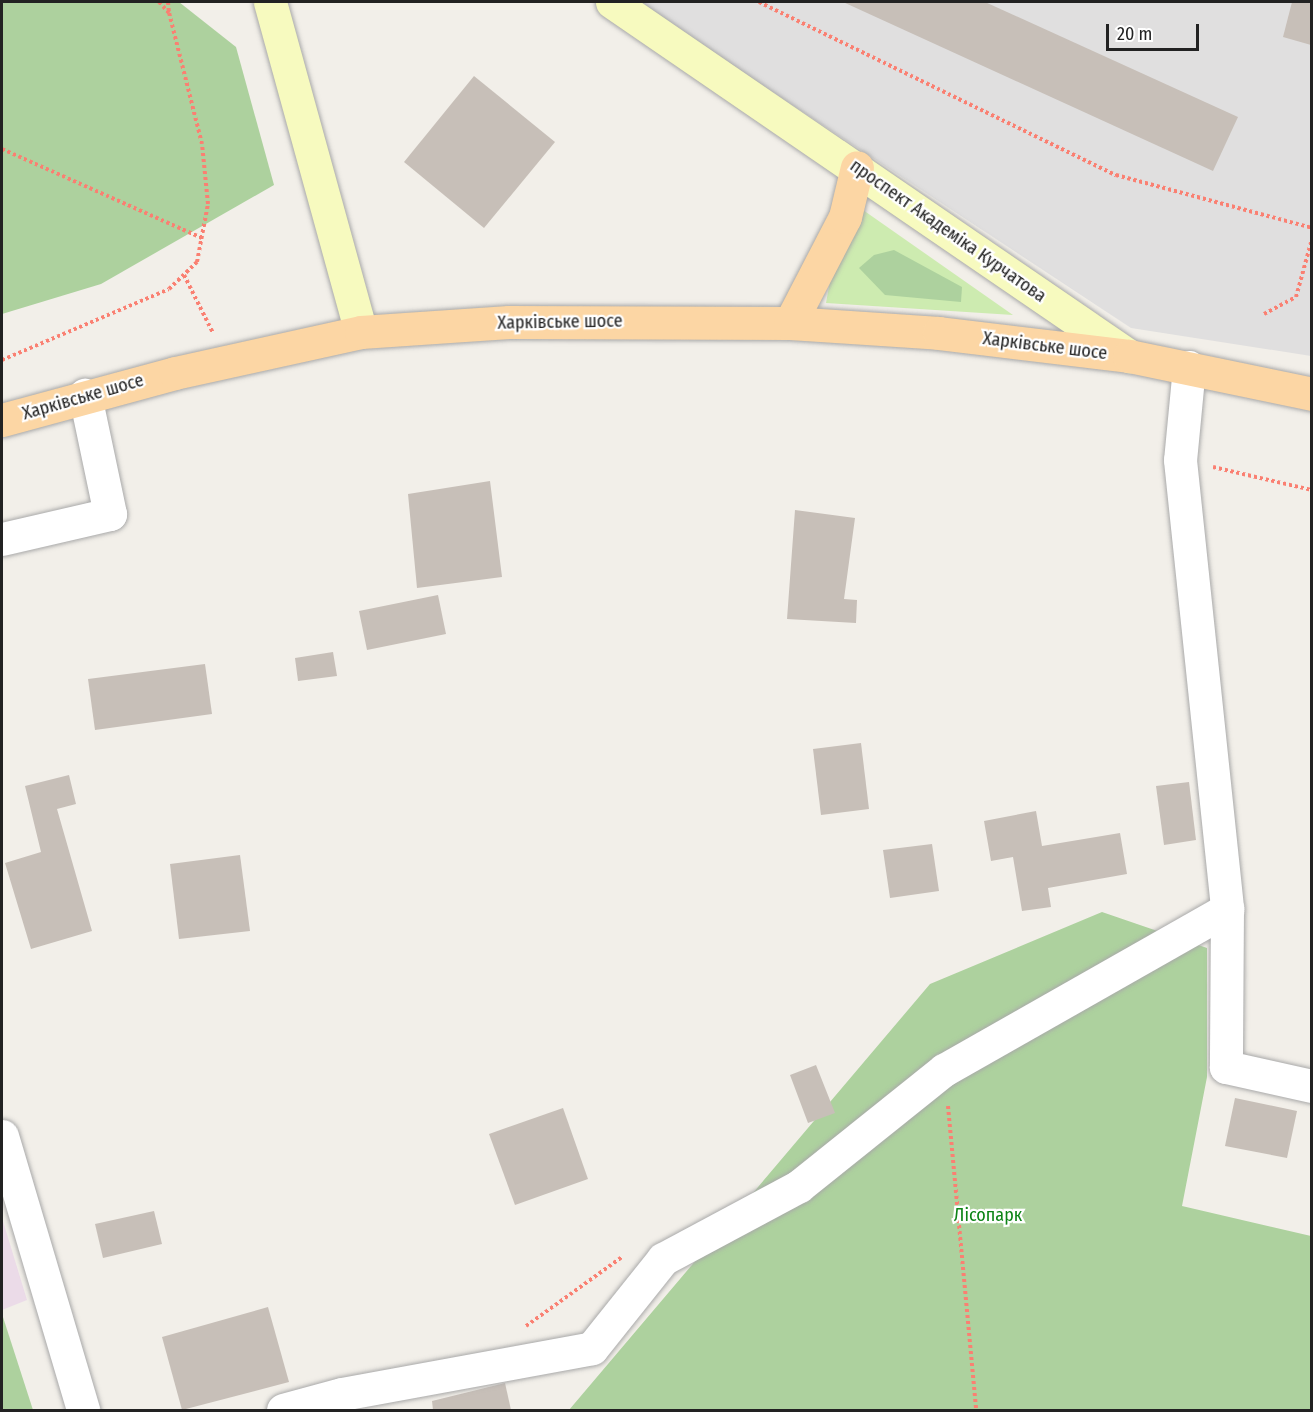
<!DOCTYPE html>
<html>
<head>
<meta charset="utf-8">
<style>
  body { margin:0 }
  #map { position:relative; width:1313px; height:1412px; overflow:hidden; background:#f2efe9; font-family:"Fira Sans Condensed",sans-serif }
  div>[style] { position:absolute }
  .residential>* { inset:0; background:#e0dfdf }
  .industrial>* { inset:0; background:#ebdbe8 }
  .grass>* { inset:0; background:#cdebb0 }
  .forest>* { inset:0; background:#add19e }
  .building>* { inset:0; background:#c7bfb8 }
  .path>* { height:4px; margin-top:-2px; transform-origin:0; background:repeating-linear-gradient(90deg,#fa8072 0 3px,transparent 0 6px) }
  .roads { filter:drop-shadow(0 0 2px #a9a9a9) drop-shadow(0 0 2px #a9a9a9) }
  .street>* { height:33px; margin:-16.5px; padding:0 16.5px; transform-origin:16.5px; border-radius:16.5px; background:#fff }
  .secondary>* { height:33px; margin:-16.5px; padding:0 16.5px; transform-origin:16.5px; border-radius:16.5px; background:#f7fabf }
  .primary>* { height:33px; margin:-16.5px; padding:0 16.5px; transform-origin:16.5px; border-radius:16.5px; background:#fcd6a4 }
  span { translate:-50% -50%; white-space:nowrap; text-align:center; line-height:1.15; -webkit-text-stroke:4.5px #fff; paint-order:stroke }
  .street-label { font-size:18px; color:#222 }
  .park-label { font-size:18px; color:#0c8416 }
  .frame { position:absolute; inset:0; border:3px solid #222; pointer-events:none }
  .scale { position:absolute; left:1106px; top:24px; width:93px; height:27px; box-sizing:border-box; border:3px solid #222; border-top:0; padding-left:8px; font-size:18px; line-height:21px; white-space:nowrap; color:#222; -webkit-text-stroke:4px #fff; paint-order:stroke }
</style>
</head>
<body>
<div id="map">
  <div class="residential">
    <div style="clip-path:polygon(636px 2px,1311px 2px,1311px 356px,1131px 328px)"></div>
  </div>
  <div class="industrial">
    <div style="clip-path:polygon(2px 1218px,27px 1300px,2px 1310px)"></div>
  </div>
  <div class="grass">
    <div style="clip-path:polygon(863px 210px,1013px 315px,826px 303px,830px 281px)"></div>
  </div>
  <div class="forest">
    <div style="clip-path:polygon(2px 2px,179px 2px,236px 47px,274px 185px,101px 284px,2px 314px)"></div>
    <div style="clip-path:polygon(894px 250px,962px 287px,961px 302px,885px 295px,859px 268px,874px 255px)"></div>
    <div style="clip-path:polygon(1102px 912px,1207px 948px,1207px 1077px,1182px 1206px,1311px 1236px,1311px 1410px,569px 1410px,930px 984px)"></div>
    <div style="clip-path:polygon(2px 1314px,33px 1410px,2px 1410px)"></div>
  </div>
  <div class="building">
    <div style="clip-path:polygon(843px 2px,985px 2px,1238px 117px,1213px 171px)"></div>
    <div style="clip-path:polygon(1292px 2px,1311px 2px,1311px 45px,1283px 37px)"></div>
    <div style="clip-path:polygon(474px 76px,555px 142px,484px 228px,404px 162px)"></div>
    <div style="clip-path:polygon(490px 481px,502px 577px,417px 588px,408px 494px)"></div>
    <div style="clip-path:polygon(795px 510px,855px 518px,844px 599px,857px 600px,856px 623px,787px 619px)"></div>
    <div style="clip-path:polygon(438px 595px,446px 634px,367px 650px,359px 611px)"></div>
    <div style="clip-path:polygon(333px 652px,337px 676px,298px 681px,295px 658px)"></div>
    <div style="clip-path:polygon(205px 664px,212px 714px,95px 730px,88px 679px)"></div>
    <div style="clip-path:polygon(861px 743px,869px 809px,821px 815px,813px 749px)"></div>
    <div style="clip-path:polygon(69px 775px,76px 804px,57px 809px,92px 931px,31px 949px,5px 863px,41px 852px,25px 786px)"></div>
    <div style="clip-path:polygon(1189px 782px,1196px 840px,1164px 845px,1156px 786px)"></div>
    <div style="clip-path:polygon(1036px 811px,1042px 846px,1120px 833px,1127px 874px,1048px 888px,1051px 907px,1022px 911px,1013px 857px,991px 861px,984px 821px)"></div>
    <div style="clip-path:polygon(932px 844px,939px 891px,890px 898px,883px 850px)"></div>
    <div style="clip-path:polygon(240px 855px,250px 931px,179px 939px,170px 864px)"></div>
    <div style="clip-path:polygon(816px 1065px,835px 1113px,808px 1123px,790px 1075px)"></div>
    <div style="clip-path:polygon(1235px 1098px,1297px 1111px,1287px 1158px,1225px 1146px)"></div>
    <div style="clip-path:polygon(563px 1108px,588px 1179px,515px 1205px,489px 1134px)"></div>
    <div style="clip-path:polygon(154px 1211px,162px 1244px,103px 1258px,95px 1224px)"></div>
    <div style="clip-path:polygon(268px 1307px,289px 1382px,182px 1410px,162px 1337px)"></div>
    <div style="clip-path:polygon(505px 1383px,511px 1410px,433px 1410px,432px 1401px)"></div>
  </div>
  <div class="path">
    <div style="left:168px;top:2px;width:11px;rotate:85deg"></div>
    <div style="left:759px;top:2px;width:397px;rotate:25.9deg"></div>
    <div style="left:1116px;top:175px;width:203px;rotate:15.1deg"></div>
    <div style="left:2px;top:149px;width:221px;rotate:24deg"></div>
    <div style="left:184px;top:275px;width:65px;rotate:63.4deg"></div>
    <div style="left:1264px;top:314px;width:36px;rotate:-28deg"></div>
    <div style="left:1296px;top:297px;width:60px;rotate:-74.6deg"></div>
    <div style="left:2px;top:360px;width:181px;rotate:-23deg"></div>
    <div style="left:169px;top:289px;width:39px;rotate:-44deg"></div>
    <div style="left:197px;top:262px;width:59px;rotate:-79.3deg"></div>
    <div style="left:208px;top:204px;width:60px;rotate:-95.7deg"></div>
    <div style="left:202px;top:144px;width:135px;rotate:-104.1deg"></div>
    <div style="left:169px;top:13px;width:15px;rotate:-132deg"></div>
    <div style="left:1213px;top:467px;width:102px;rotate:13.1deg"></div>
    <div style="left:948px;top:1106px;width:305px;rotate:84.7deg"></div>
    <div style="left:526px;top:1326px;width:118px;rotate:-35.7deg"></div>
  </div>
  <div class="roads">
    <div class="street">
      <div style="left:1189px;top:367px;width:93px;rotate:95.5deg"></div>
      <div style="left:1180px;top:460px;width:451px;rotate:84deg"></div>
      <div style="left:1227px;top:909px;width:158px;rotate:90.4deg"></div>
      <div style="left:1226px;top:1067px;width:88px;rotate:12.5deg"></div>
      <div style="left:2px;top:539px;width:111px;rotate:-13deg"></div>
      <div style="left:110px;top:514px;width:122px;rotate:-101.9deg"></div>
      <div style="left:2px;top:1136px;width:286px;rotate:73.5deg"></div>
      <div style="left:283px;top:1410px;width:61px;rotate:-15.2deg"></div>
      <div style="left:342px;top:1394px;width:254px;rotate:-10.4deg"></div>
      <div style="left:592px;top:1348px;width:114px;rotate:-51.4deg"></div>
      <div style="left:663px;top:1259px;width:154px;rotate:-28.2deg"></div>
      <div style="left:799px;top:1186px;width:186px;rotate:-38.7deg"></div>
      <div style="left:944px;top:1070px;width:326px;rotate:-29.6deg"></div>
    </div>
    <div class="secondary">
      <div style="left:270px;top:2px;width:342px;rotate:74.6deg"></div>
      <div style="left:612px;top:2px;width:627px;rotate:34.4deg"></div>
    </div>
    <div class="primary">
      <div style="left:790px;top:323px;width:119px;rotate:-62.6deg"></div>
      <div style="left:845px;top:217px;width:51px;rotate:-76.5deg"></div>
      <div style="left:2px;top:420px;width:179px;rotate:-15.2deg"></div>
      <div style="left:175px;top:373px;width:190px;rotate:-12.4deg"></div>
      <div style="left:361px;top:332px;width:148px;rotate:-3.9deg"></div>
      <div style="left:509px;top:322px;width:281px;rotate:0.2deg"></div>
      <div style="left:790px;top:323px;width:149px;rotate:3.8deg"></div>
      <div style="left:939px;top:333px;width:191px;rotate:6.9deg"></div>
      <div style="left:1129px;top:356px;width:187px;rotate:11.7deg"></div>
    </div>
  </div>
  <div class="street-label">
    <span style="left:948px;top:231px;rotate:35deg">проспект Академіка Курчатова</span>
    <span style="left:560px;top:322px;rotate:-1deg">Харківське шосе</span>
    <span style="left:1045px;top:346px;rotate:7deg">Харківське шосе</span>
    <span style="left:83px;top:397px;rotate:-16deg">Харківське шосе</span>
  </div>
  <div class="park-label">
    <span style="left:988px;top:1215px">Лісопарк</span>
  </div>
  <div class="frame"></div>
  <div class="scale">20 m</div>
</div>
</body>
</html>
